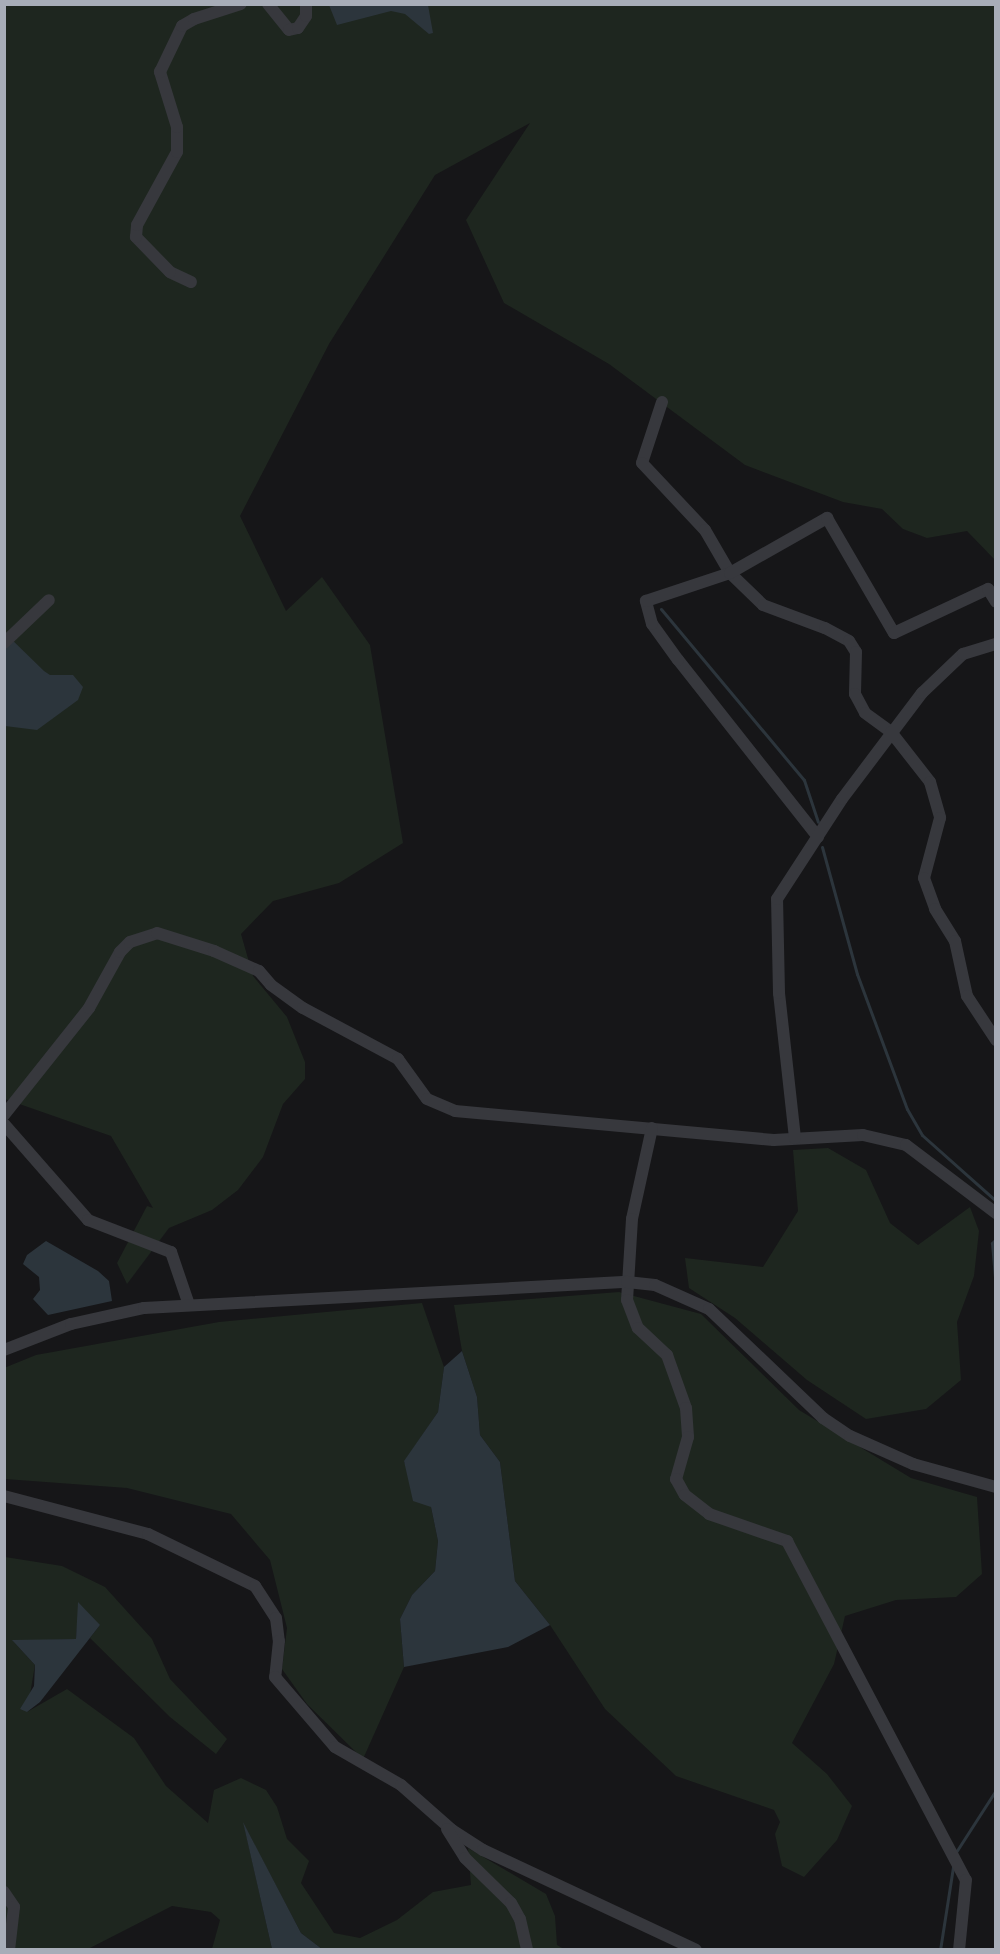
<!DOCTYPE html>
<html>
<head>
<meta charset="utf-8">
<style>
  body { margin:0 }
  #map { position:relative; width:1000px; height:1954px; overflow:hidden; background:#161618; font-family:Arial,sans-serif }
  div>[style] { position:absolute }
  .green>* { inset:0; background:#1e261f }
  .water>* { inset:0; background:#2c353c }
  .stream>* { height:3px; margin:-1.5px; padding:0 1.5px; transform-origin:1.5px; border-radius:1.5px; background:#2c353c }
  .minor>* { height:12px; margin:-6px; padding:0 6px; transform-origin:6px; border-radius:6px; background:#37383d }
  span { translate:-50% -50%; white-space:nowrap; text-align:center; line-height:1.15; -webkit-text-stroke:6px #111113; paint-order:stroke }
  .frame { position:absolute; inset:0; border:6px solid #a8adb8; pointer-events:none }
</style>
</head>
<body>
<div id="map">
  <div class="green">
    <div style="clip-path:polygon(5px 5px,995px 5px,995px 560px,967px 531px,927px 538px,903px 529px,882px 509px,843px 502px,745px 465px,609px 364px,504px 303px,466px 220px,530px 123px,435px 175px,329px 344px,240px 516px,286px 611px,322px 577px,370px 645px,403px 843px,339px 883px,273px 901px,241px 934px,253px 976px,287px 1017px,305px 1062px,305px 1079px,283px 1104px,263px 1157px,238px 1190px,212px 1210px,169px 1228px,127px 1284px,117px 1263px,147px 1206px,153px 1208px,111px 1136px,5px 1099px)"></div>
    <div style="clip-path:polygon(828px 1148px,866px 1170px,890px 1223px,918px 1245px,970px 1207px,979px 1231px,974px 1276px,957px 1322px,961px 1380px,926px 1409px,866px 1419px,807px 1380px,735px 1318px,689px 1288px,685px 1258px,763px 1267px,798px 1211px,793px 1150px)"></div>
    <div style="clip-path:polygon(619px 1292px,701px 1314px,799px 1410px,911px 1478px,977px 1497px,982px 1574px,956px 1597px,896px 1600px,845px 1616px,834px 1664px,792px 1743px,827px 1774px,852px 1806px,837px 1840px,804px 1877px,782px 1866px,775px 1834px,780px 1822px,774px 1810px,676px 1776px,605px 1709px,550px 1625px,515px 1581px,500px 1462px,480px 1435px,477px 1397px,462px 1351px,454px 1305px)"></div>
    <div style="clip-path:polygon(422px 1303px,444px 1367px,438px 1412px,404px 1462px,431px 1507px,438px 1541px,435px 1571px,412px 1595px,400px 1619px,404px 1667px,363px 1759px,307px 1704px,282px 1669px,287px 1628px,270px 1560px,231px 1514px,127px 1488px,5px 1479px,4px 1368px,36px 1355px,219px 1322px)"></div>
    <div style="clip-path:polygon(5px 1557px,62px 1566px,105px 1587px,152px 1639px,170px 1679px,227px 1739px,216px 1754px,170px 1717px,90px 1638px,100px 1625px,77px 1627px,76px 1639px,13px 1641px,35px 1665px,27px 1712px,67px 1689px,134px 1738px,166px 1786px,208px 1823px,214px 1790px,241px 1778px,266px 1790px,277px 1807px,287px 1839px,309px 1861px,301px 1883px,334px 1933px,360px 1938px,397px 1920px,433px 1892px,471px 1885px,468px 1848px,546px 1894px,555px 1916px,557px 1945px,564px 1949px,322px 1949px,301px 1933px,244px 1825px,272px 1949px,212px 1949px,220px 1920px,211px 1912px,172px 1906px,88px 1949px,5px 1950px)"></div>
  </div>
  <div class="water">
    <div style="clip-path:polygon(329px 5px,428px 5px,433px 33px,429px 34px,405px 14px,391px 11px,337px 25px)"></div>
    <div style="clip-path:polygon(4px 632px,44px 671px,50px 675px,73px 675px,83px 687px,78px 700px,37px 730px,5px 726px)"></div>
    <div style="clip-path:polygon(46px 1241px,98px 1271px,109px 1281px,112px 1301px,48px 1315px,33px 1299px,40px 1290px,39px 1277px,23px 1264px,27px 1255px)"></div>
    <div style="clip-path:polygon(462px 1351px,477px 1397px,480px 1435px,500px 1462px,515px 1581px,550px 1625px,508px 1647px,404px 1667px,400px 1619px,412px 1595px,435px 1571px,438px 1541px,431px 1507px,413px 1501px,404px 1461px,438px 1412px,444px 1367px)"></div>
    <div style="clip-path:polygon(78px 1602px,100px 1625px,40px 1702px,27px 1712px,20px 1709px,34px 1686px,35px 1665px,12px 1640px,76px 1639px)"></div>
    <div style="clip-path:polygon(243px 1822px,301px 1933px,322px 1949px,272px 1949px)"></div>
  </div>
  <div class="stream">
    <div style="left:661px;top:609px;width:223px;rotate:50.1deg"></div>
    <div style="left:804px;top:780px;width:44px;rotate:71.6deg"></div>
    <div style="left:822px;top:847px;width:132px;rotate:74.6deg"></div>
    <div style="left:857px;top:974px;width:144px;rotate:69.7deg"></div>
    <div style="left:907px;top:1109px;width:30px;rotate:60deg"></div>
    <div style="left:922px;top:1135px;width:99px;rotate:41.7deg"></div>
    <div style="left:996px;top:1239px;width:6px;rotate:135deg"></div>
    <div style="left:992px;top:1243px;width:46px;rotate:85deg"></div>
    <div style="left:956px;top:1852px;width:74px;rotate:-57.2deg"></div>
    <div style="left:940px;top:1950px;width:84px;rotate:-81.1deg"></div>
  </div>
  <div class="minor">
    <div style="left:268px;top:4px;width:33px;rotate:51deg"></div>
    <div style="left:289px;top:30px;width:9px;rotate:-13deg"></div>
    <div style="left:298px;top:28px;width:14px;rotate:-56deg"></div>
    <div style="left:306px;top:16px;width:12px;rotate:-90deg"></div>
    <div style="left:191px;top:282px;width:23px;rotate:-155deg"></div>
    <div style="left:170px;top:272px;width:49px;rotate:-134.2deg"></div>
    <div style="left:136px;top:237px;width:12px;rotate:-85deg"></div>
    <div style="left:137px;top:225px;width:83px;rotate:-61.3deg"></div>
    <div style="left:177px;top:152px;width:25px;rotate:-90deg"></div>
    <div style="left:177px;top:127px;width:58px;rotate:-107.2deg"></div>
    <div style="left:160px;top:72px;width:51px;rotate:-64.4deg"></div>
    <div style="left:182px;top:26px;width:14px;rotate:-30deg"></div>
    <div style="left:194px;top:19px;width:49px;rotate:-17.7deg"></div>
    <div style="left:662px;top:402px;width:64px;rotate:108.2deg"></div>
    <div style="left:642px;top:463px;width:92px;rotate:46.8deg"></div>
    <div style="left:705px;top:530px;width:50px;rotate:59.8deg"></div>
    <div style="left:730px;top:573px;width:46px;rotate:44.1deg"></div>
    <div style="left:763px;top:605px;width:66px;rotate:20.4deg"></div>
    <div style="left:825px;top:628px;width:27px;rotate:28deg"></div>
    <div style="left:849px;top:641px;width:13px;rotate:58deg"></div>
    <div style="left:856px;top:652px;width:42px;rotate:91.4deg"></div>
    <div style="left:855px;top:694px;width:21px;rotate:62deg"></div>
    <div style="left:865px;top:713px;width:32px;rotate:36deg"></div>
    <div style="left:891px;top:732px;width:63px;rotate:52deg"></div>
    <div style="left:930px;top:782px;width:37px;rotate:74deg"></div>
    <div style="left:940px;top:818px;width:62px;rotate:104.9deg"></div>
    <div style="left:924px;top:878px;width:33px;rotate:70deg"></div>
    <div style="left:935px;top:909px;width:38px;rotate:58deg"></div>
    <div style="left:955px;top:941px;width:56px;rotate:77.7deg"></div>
    <div style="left:967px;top:996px;width:53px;rotate:56.6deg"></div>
    <div style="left:4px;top:643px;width:62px;rotate:-43.7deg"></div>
    <div style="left:818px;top:837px;width:226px;rotate:-128.3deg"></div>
    <div style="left:678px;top:660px;width:44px;rotate:-125.8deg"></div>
    <div style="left:652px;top:624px;width:24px;rotate:-105deg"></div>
    <div style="left:646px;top:601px;width:89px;rotate:-18.4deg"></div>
    <div style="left:730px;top:573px;width:112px;rotate:-29.6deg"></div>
    <div style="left:827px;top:518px;width:133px;rotate:59.8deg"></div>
    <div style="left:894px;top:633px;width:104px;rotate:-25.1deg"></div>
    <div style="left:988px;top:589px;width:15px;rotate:58deg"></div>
    <div style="left:4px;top:1115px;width:137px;rotate:-51.5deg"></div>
    <div style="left:89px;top:1008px;width:64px;rotate:-61deg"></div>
    <div style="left:120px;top:952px;width:14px;rotate:-45deg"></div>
    <div style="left:130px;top:942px;width:28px;rotate:-18deg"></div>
    <div style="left:157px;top:933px;width:60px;rotate:17.5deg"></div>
    <div style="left:214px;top:951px;width:49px;rotate:24deg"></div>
    <div style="left:259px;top:971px;width:18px;rotate:49deg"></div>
    <div style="left:271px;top:985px;width:39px;rotate:36deg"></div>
    <div style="left:303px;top:1008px;width:108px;rotate:28.2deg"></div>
    <div style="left:398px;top:1059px;width:49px;rotate:54.1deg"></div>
    <div style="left:427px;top:1099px;width:30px;rotate:23deg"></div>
    <div style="left:455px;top:1111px;width:320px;rotate:5.2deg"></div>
    <div style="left:774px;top:1140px;width:89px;rotate:-3.2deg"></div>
    <div style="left:863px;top:1135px;width:44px;rotate:13.1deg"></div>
    <div style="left:906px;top:1145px;width:113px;rotate:37.1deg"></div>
    <div style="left:4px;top:1124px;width:128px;rotate:48.8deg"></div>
    <div style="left:88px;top:1220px;width:89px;rotate:21.1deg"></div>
    <div style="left:171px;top:1252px;width:56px;rotate:71.2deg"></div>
    <div style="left:652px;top:1128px;width:93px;rotate:102.4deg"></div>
    <div style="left:632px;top:1219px;width:81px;rotate:93.5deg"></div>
    <div style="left:627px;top:1300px;width:30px;rotate:69deg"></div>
    <div style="left:638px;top:1328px;width:40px;rotate:43deg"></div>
    <div style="left:667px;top:1355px;width:56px;rotate:70.3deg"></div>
    <div style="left:686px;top:1408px;width:29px;rotate:86deg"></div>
    <div style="left:688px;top:1437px;width:44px;rotate:105.9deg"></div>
    <div style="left:676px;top:1479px;width:18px;rotate:61deg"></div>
    <div style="left:685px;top:1495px;width:31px;rotate:38deg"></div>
    <div style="left:709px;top:1514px;width:83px;rotate:19.1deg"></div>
    <div style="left:787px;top:1541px;width:383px;rotate:62.2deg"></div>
    <div style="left:966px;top:1880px;width:70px;rotate:95.7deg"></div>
    <div style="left:795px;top:1138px;width:146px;rotate:-96.3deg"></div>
    <div style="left:779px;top:993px;width:94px;rotate:-91.2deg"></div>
    <div style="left:777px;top:899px;width:119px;rotate:-57deg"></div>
    <div style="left:842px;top:799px;width:133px;rotate:-53deg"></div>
    <div style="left:922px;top:693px;width:57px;rotate:-43.6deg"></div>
    <div style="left:963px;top:654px;width:34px;rotate:-17deg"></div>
    <div style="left:4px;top:1350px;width:72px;rotate:-21.2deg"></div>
    <div style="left:71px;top:1324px;width:75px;rotate:-12.4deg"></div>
    <div style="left:144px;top:1308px;width:484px;rotate:-3.1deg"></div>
    <div style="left:627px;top:1282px;width:28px;rotate:6deg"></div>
    <div style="left:655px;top:1285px;width:59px;rotate:24deg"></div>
    <div style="left:709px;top:1309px;width:158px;rotate:43.7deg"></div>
    <div style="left:823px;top:1418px;width:32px;rotate:34deg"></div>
    <div style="left:850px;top:1436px;width:69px;rotate:24deg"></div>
    <div style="left:913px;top:1464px;width:86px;rotate:15.5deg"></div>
    <div style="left:4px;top:1496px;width:149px;rotate:14.8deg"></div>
    <div style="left:148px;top:1534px;width:119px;rotate:25.9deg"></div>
    <div style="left:255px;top:1586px;width:38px;rotate:57deg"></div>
    <div style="left:276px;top:1618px;width:23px;rotate:83deg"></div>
    <div style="left:279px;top:1641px;width:36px;rotate:96deg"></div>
    <div style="left:275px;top:1677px;width:92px;rotate:49.4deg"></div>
    <div style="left:335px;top:1747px;width:76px;rotate:29.9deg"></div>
    <div style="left:401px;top:1785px;width:68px;rotate:41.4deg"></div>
    <div style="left:452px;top:1830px;width:37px;rotate:33deg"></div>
    <div style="left:483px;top:1850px;width:235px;rotate:25.1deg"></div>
    <div style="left:447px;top:1829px;width:34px;rotate:58deg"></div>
    <div style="left:465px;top:1858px;width:64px;rotate:44.4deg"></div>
    <div style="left:511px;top:1903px;width:18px;rotate:61deg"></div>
    <div style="left:520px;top:1919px;width:32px;rotate:77deg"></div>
    <div style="left:4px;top:1892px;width:18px;rotate:56deg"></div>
    <div style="left:14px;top:1907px;width:43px;rotate:96.6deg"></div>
  </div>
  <div class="frame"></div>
</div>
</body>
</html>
